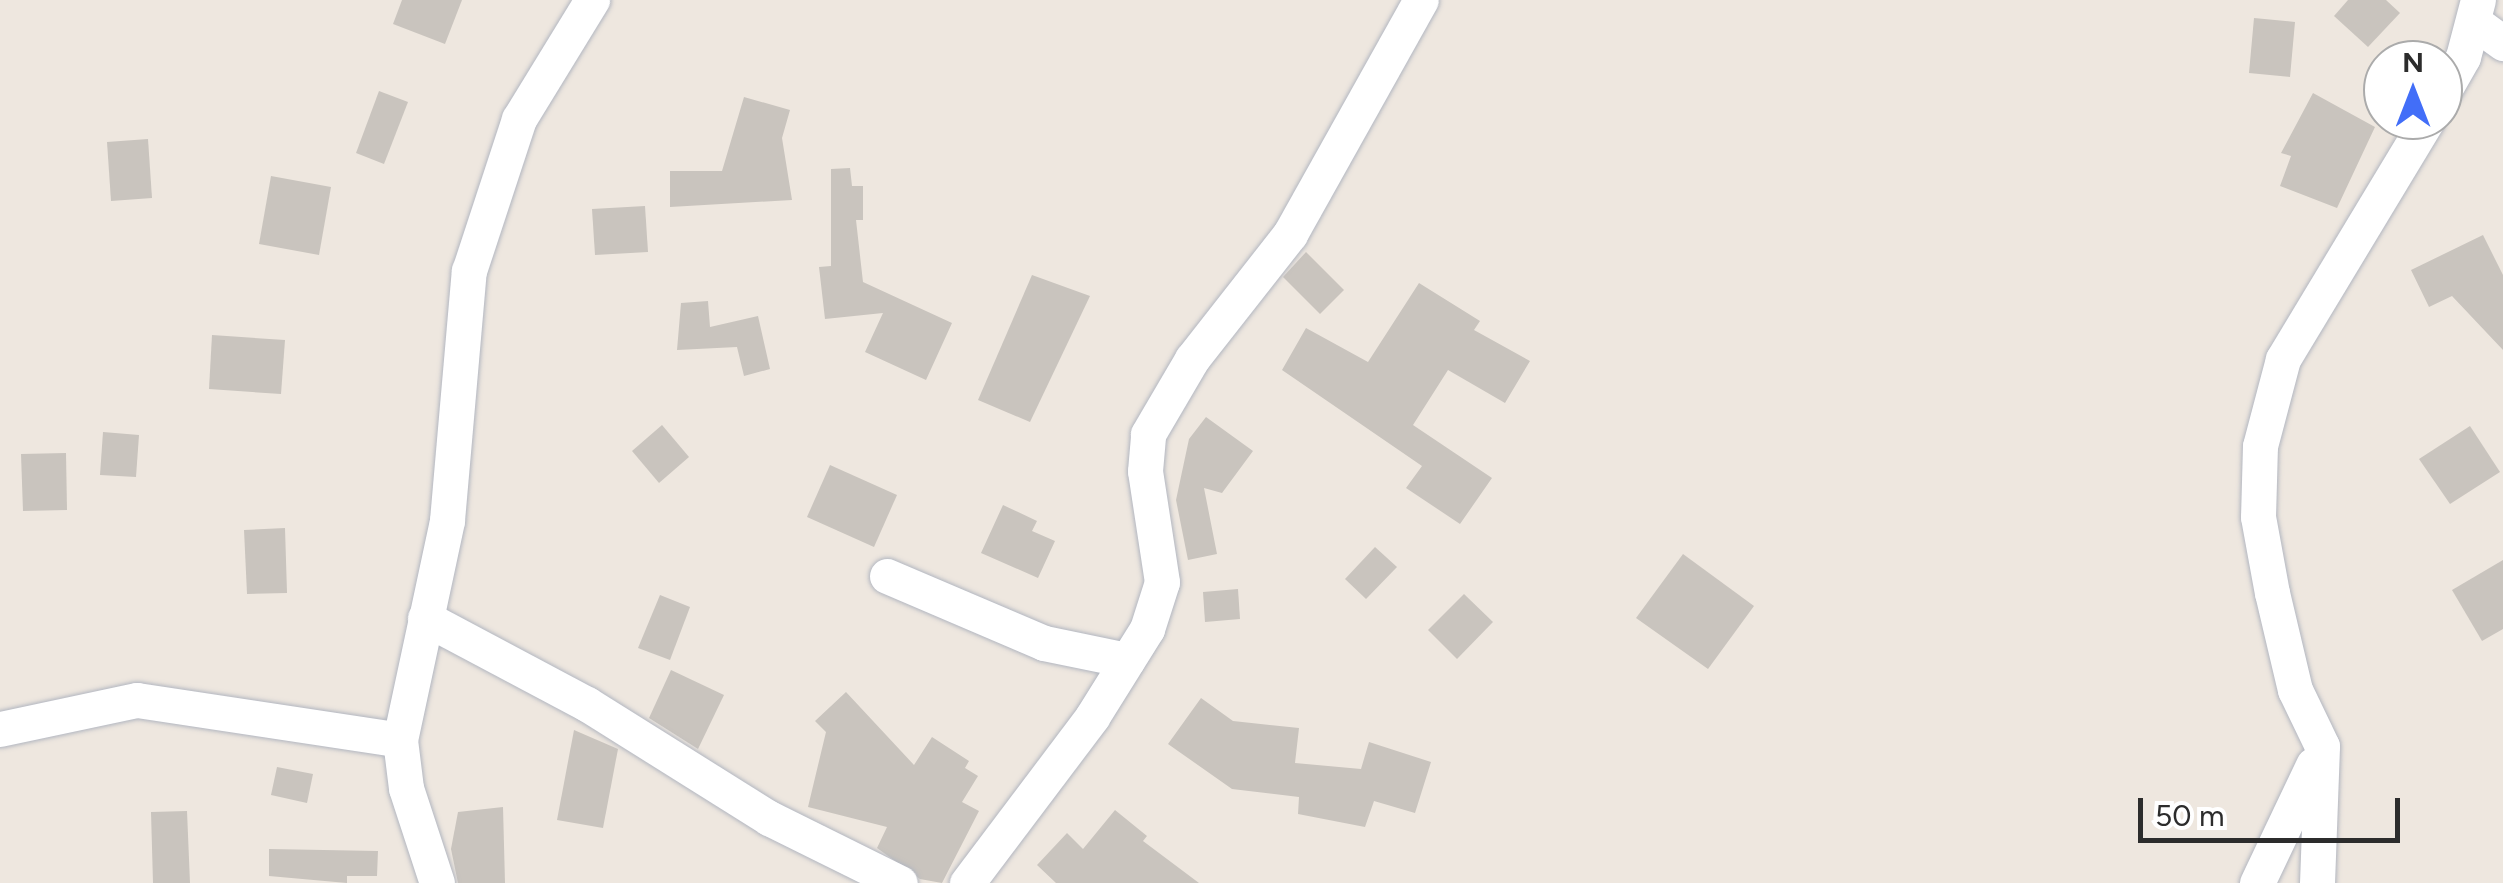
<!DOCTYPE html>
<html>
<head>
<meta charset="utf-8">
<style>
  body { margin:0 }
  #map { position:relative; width:2503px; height:883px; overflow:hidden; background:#eee7df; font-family:Figtree,sans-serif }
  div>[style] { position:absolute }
  .building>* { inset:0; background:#c9c4be }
  .roads { filter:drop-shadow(0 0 2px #b2b6c0) drop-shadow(0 0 2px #b2b6c0) }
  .street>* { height:35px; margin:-17.5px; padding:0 17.5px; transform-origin:17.5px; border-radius:17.5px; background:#fff }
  span { translate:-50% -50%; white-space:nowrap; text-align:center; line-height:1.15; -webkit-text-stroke:8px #fff; paint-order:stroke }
  .north { position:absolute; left:2363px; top:40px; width:100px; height:100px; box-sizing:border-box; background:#fff; border:2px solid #ababab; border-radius:50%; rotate:0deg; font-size:28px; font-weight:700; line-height:40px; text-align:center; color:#2c2c2c }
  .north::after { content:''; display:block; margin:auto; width:35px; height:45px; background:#426ef8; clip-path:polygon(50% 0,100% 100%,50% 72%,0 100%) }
  .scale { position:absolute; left:2138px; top:798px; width:262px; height:45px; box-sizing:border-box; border:5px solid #2c2c2c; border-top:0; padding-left:12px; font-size:30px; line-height:35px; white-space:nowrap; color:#2c2c2c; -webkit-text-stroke:8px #fff; paint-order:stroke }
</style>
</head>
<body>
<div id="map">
  <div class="building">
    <div style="clip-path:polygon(402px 0,462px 0,445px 44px,393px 24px)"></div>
    <div style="clip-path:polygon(2348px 0,2386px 0,2400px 13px,2368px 47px,2334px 16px)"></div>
    <div style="clip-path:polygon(2254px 18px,2295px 22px,2290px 77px,2249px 73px)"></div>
    <div style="clip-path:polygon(379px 91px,408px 102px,384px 164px,356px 153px)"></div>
    <div style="clip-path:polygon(2313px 93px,2375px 127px,2337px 208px,2280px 186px,2291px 156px,2281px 153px)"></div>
    <div style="clip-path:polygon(744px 97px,790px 110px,782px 138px,792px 200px,670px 207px,670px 171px,722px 171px)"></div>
    <div style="clip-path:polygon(148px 139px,152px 198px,111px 201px,107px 142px)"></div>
    <div style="clip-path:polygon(850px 168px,852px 186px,863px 186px,863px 220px,856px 220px,863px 282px,952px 323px,926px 380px,865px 352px,883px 313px,825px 319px,819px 267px,831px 266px,831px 169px)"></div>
    <div style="clip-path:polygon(271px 176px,331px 187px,319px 255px,259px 244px)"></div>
    <div style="clip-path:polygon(645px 206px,648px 252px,595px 255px,592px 209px)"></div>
    <div style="clip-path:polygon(2483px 235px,2503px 275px,2503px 350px,2452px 296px,2429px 307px,2411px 270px)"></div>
    <div style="clip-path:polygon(1306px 252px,1344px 290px,1320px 314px,1283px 277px)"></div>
    <div style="clip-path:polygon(1032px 275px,1090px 296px,1030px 422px,978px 400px)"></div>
    <div style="clip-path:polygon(1419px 283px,1480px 321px,1474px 330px,1530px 361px,1505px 403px,1448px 370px,1413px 425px,1492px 478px,1460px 524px,1406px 488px,1422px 466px,1282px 370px,1306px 328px,1368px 362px)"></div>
    <div style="clip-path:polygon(708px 301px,710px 327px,758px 316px,770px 369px,744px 376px,737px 347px,677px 350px,681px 303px)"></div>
    <div style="clip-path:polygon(212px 335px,285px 340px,281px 394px,209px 389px)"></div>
    <div style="clip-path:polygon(1206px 417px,1253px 451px,1222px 493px,1204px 488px,1217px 554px,1188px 560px,1176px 500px,1189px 439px)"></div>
    <div style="clip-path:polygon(662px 425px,689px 457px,659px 483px,632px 451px)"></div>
    <div style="clip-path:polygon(2470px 426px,2500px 472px,2450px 504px,2419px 459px)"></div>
    <div style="clip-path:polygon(103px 432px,139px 435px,136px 477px,100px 475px)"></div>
    <div style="clip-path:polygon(66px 453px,67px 510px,23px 511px,21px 454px)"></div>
    <div style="clip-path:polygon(830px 465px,897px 495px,874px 547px,807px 517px)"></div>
    <div style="clip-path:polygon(1003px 505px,1037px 521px,1032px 531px,1055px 541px,1038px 578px,981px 553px)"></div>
    <div style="clip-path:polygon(285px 528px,287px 593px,247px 594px,244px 530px)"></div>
    <div style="clip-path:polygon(1375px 547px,1397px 567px,1366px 599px,1345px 579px)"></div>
    <div style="clip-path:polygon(1683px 554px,1754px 606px,1708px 669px,1636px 618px)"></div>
    <div style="clip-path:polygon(2503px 560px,2503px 629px,2482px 641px,2452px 590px)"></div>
    <div style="clip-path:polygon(1238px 589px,1240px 619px,1205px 622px,1203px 592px)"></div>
    <div style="clip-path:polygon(1464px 594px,1493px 622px,1457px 659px,1428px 630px)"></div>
    <div style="clip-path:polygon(660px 595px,690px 607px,670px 660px,638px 648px)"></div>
    <div style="clip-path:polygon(671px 670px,724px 695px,698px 749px,649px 718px)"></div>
    <div style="clip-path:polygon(846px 692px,914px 765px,932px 737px,969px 761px,965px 768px,978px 776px,962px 802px,979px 811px,942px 883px,920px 879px,877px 848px,887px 827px,808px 807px,826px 732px,815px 721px)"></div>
    <div style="clip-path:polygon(1201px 698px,1233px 721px,1299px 728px,1295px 763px,1361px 769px,1369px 742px,1431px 762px,1415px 813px,1374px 801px,1365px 827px,1298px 814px,1299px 797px,1232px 789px,1168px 744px)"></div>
    <div style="clip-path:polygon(574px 730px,618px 749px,603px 828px,557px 820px)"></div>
    <div style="clip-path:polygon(277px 767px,313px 774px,307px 803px,271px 795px)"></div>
    <div style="clip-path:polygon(503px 807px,505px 883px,458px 883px,451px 849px,458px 812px)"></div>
    <div style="clip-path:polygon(1115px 810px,1147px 836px,1143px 841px,1199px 883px,1056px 883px,1037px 865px,1067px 833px,1083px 849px)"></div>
    <div style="clip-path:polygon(187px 811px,190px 883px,153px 883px,151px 812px)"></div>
    <div style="clip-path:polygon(269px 849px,378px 851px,377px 876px,347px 876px,347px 883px,269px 876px)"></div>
  </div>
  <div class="roads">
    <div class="street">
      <div style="left:2474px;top:22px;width:36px;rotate:36deg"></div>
      <div style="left:2443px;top:92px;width:40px;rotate:-60.3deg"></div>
      <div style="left:2463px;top:57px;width:59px;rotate:-75.3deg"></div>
      <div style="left:887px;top:576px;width:171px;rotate:23.1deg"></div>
      <div style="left:1044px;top:643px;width:85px;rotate:11.6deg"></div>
      <div style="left:425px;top:618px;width:183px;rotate:28deg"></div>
      <div style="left:587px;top:704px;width:215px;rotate:32.1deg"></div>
      <div style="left:769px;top:818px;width:146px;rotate:26.4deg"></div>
      <div style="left:0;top:729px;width:140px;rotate:-12deg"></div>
      <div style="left:137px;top:700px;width:266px;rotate:8.6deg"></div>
      <div style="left:437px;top:883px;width:100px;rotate:-108.1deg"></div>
      <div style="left:406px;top:788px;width:48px;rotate:-97.1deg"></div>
      <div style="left:400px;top:740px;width:225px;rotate:-77.9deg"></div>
      <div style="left:447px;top:520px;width:250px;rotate:-85deg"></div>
      <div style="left:469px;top:271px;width:160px;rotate:-71.8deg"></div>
      <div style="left:519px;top:119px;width:140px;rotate:-58.5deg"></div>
      <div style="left:967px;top:883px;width:208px;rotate:-53deg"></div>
      <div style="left:1092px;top:717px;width:104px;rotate:-58deg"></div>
      <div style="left:1147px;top:629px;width:49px;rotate:-72.3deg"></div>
      <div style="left:1162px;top:582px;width:112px;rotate:-98.7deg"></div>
      <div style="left:1145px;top:471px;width:37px;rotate:-85deg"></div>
      <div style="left:1148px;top:434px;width:87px;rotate:-59.6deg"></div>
      <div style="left:1192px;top:359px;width:159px;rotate:-51.9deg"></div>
      <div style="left:1290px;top:234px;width:268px;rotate:-60.8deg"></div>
      <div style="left:2257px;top:883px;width:131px;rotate:-64.6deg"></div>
      <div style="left:2317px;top:883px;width:137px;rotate:-87.9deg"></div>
      <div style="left:2322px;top:746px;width:62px;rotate:-115.7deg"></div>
      <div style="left:2295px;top:690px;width:100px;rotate:-103.3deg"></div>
      <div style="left:2272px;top:593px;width:77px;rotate:-100.4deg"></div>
      <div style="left:2258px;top:517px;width:71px;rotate:-88.4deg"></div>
      <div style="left:2260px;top:446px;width:90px;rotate:-75.2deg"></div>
      <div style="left:2283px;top:359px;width:279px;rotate:-58.9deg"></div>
    </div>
  </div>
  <div class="north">N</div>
  <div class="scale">50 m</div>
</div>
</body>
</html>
